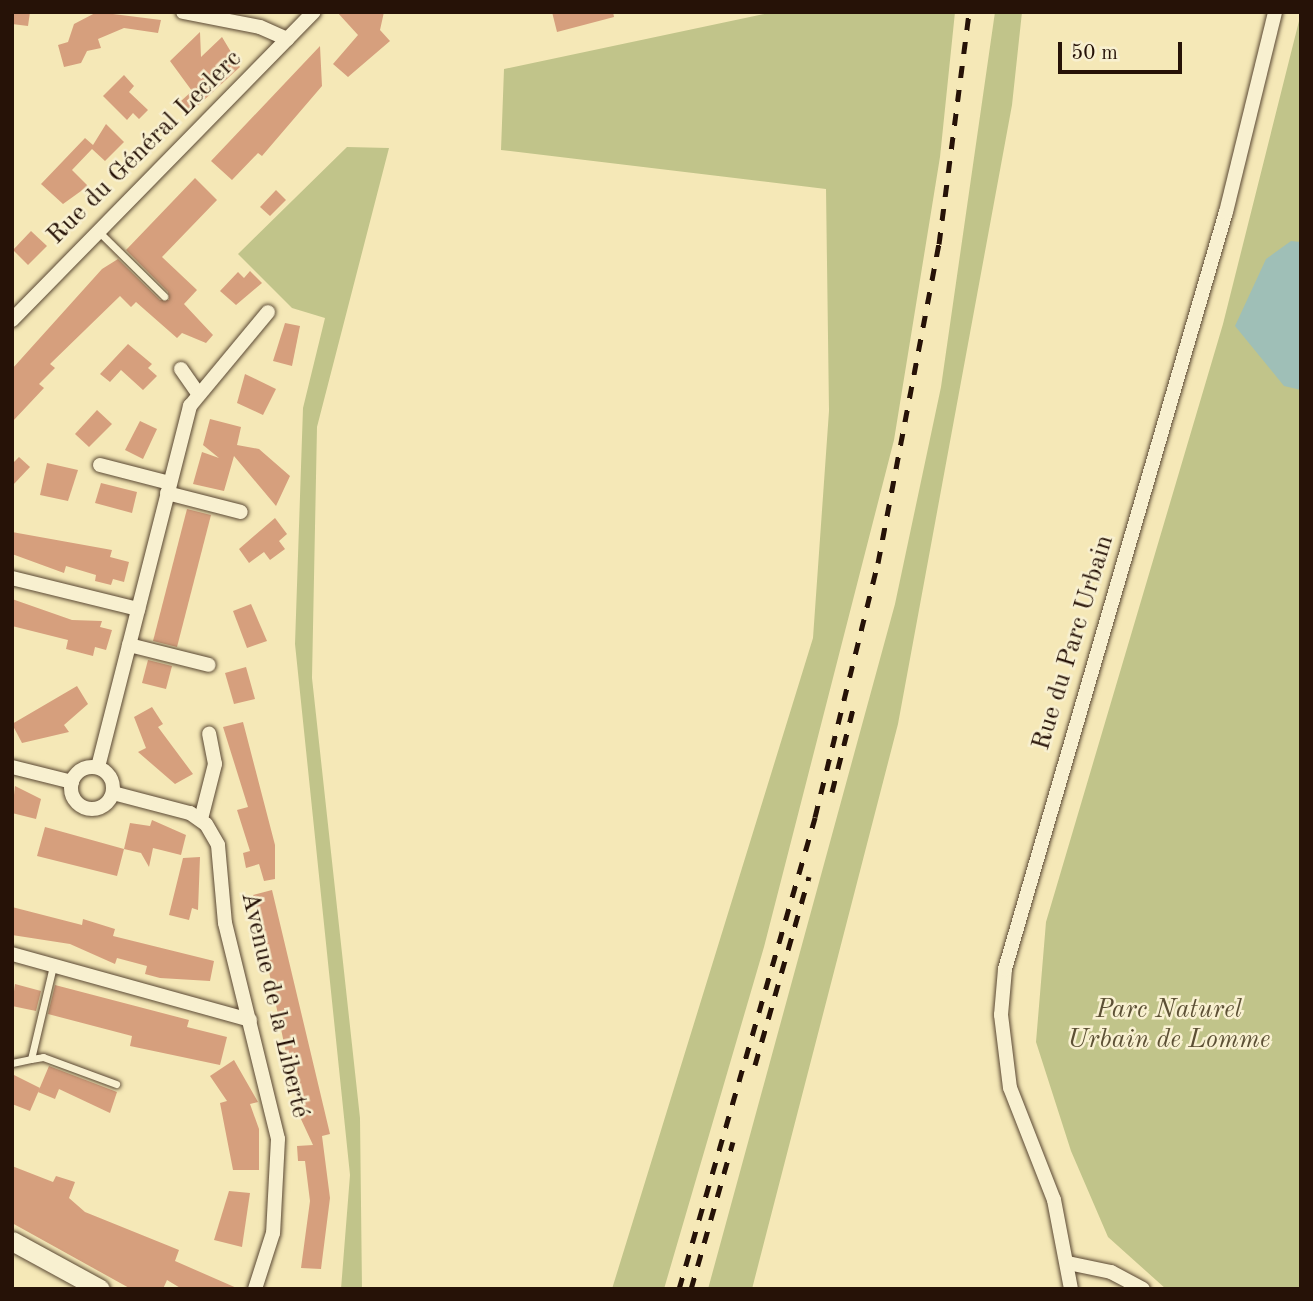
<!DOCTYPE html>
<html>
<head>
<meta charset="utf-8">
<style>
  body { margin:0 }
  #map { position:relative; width:1313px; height:1301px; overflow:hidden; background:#f5e8b7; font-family:"Old Standard TT",serif }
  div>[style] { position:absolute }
  .green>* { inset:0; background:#c1c48a }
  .water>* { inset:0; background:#9fbfb7 }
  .building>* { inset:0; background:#d69f7d }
  .roads { filter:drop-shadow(0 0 2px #5a4833) drop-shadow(0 0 2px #5a4833) }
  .lane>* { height:7px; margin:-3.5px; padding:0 3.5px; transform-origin:3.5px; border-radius:3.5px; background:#f8f0d0 }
  .street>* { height:14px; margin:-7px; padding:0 7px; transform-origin:7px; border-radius:7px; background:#f8f0d0 }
  .street>.ring { margin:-7px; padding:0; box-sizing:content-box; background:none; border:14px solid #f8f0d0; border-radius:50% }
  .secondary>* { height:19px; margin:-9.5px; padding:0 9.5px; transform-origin:9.5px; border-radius:9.5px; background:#f8f0d0 }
  .rail>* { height:5px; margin-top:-2.5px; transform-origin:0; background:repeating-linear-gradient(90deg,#261207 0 12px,transparent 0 24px) }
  span { translate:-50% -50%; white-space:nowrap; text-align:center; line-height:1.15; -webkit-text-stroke:5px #f8f0d0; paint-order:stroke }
  .street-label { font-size:26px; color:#261207 }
  .park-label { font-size:26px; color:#5c5035; font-style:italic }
  .frame { position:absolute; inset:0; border:14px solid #261207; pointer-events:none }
  .scale { position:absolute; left:1058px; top:42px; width:124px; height:32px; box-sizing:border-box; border:4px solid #261207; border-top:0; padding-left:9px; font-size:21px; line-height:24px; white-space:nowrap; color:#261207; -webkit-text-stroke:5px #f8f0d0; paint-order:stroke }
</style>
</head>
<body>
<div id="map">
  <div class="green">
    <div style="clip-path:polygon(774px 12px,955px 12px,940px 157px,894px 440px,764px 947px,664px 1289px,612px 1289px,813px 638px,829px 411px,826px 189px,501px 150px,504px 69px)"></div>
    <div style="clip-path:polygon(995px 12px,1022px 12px,1012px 105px,898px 724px,752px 1289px,708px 1289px,895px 604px,941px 387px)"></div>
    <div style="clip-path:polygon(1301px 13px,1301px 1289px,1166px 1289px,1108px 1237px,1071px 1151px,1036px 1042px,1046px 922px,1223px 324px)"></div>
    <div style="clip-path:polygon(347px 147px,389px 148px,317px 427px,312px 678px,360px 1118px,362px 1289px,341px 1289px,350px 1175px,295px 644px,303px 408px,325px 318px,292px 308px,238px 254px)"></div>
  </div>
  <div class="water">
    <div style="clip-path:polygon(1291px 241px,1301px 242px,1301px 390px,1284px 386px,1235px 326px,1266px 259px)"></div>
  </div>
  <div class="building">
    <div style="clip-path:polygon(12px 12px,30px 12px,28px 26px,12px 24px)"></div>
    <div style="clip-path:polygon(97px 12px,161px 20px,158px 33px,124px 28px,98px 39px,101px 48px,87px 51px,81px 63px,64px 67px,58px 45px,68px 42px,74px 24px)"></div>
    <div style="clip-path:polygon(337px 12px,384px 12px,380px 30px,390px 41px,348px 77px,333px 64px,358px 35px)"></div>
    <div style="clip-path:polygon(552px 12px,613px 12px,614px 17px,557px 32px)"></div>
    <div style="clip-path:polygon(200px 32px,201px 57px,222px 37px,240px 67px,191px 112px,181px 101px,192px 91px,170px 61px)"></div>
    <div style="clip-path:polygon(320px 46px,322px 86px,262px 156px,258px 153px,232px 180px,211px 161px)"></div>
    <div style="clip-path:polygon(124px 75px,134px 86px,129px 92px,148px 110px,139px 119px,133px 113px,127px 120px,103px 96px)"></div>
    <div style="clip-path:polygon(106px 124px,124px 142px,105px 161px,92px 149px,72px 170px,88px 186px,63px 204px,41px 184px,85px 138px,93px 145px)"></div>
    <div style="clip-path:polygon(195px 178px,217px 200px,162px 257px,197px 290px,184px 304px,213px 335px,206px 343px,182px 333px,177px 338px,136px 302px,131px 307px,120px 296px,50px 364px,55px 368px,39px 384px,44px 388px,12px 422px,12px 369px,102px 269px,118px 259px,160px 300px,169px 300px,168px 292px,126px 250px)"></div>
    <div style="clip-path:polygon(276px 190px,286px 200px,270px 216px,260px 207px)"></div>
    <div style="clip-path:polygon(31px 231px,47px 246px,28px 265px,13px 250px)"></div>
    <div style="clip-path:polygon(250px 271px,262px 283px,236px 305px,220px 291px,238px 272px,244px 278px)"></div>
    <div style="clip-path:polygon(285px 323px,300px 326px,292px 366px,273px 361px)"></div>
    <div style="clip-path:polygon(128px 344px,152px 364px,148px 368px,157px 376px,143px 390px,121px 370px,110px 382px,100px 374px)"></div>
    <div style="clip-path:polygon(245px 374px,276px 389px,263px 415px,237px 403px)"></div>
    <div style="clip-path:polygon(97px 410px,112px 424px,89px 447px,75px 434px)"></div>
    <div style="clip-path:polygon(210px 419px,241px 427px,237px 445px,259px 449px,290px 476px,276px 506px,234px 456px,224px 491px,193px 484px,202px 452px,219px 458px,203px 445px)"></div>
    <div style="clip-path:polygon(140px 421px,157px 429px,143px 459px,125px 450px)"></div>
    <div style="clip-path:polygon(19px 457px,30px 467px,12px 486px,12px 464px)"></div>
    <div style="clip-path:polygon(47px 463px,78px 470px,68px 501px,40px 495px)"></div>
    <div style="clip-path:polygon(101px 483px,137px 492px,132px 513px,95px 503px)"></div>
    <div style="clip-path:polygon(187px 509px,211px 515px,177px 647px,153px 641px)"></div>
    <div style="clip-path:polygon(275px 518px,287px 534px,279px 541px,285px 549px,270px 560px,264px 552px,249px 563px,239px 549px)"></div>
    <div style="clip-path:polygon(12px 532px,112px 550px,110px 557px,129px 562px,124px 582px,113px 579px,111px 585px,95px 581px,96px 575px,66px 566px,64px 573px,12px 554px)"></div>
    <div style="clip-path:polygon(12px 599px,72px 620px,102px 621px,100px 627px,112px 630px,106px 650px,95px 647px,93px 656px,66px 649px,68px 640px,12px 626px)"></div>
    <div style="clip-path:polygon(251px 604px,267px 641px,247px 648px,233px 611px)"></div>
    <div style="clip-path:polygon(148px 660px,172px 666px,166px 689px,142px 683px)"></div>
    <div style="clip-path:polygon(246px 667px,255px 699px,234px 704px,225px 673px)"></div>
    <div style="clip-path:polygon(77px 686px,88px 704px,64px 725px,69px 732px,22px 743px,12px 724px)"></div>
    <div style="clip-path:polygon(152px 707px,163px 724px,158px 727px,193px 774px,175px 784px,138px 752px,146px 748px,134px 717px)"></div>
    <div style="clip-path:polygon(243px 722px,275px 845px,275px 879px,264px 881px,259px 864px,246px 868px,243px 853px,250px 851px,237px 810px,248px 807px,223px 727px)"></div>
    <div style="clip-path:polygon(15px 786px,41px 799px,36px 819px,12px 813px)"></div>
    <div style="clip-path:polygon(152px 820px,186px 835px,181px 855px,153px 848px,149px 867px,141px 853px,124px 849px,117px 876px,37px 856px,45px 827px,124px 849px,130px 823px,150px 826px)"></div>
    <div style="clip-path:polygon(200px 857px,198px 910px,192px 908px,189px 920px,169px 915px,183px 858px)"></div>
    <div style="clip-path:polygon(272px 890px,330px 1134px,322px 1136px,330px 1198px,321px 1269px,301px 1268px,310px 1201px,305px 1161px,298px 1161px,297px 1146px,313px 1145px,293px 1102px,304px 1099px,297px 1071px,290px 1072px,253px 895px)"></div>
    <div style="clip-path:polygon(12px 907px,82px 925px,83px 919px,115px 929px,113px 936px,214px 961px,210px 981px,160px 978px,145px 974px,147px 966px,117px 958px,115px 964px,70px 944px,12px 935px)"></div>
    <div style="clip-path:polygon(15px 984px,41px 991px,36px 1011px,12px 1006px)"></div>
    <div style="clip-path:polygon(55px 985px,189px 1020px,187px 1027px,227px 1037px,220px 1065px,130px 1046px,132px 1036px,48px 1014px)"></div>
    <div style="clip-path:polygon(234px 1060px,258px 1102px,250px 1104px,259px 1129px,259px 1170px,233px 1170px,220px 1103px,227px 1101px,210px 1076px)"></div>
    <div style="clip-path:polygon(49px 1066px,117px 1092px,110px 1113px,59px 1089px,55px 1099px,38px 1092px)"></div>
    <div style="clip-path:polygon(12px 1074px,40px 1088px,30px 1111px,12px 1104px)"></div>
    <div style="clip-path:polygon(12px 1166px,53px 1182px,56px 1176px,75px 1182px,69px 1198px,85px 1212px,179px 1250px,175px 1261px,239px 1289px,182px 1289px,167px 1280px,163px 1289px,131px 1289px,12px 1223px)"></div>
    <div style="clip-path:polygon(229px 1191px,250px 1193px,242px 1247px,214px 1240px)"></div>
  </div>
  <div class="roads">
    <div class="lane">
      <div style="left:98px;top:231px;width:93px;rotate:44.6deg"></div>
      <div style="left:31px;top:1059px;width:12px;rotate:-9deg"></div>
      <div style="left:43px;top:1057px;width:78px;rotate:20.3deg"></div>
      <div style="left:12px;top:1063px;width:19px;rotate:-12deg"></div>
      <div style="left:31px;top:1059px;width:96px;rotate:-76.7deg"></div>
    </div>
    <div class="street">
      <div style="left:183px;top:12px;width:78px;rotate:11deg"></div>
      <div style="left:260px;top:27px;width:30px;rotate:24deg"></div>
      <div style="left:12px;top:320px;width:431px;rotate:-45.6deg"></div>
      <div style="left:181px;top:369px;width:28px;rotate:55deg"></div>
      <div style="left:100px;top:465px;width:72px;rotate:14.4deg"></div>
      <div style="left:167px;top:493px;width:76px;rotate:14.4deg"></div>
      <div style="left:12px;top:578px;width:130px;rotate:13.8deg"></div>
      <div style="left:129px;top:645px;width:82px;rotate:14deg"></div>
      <div class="ring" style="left:71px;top:767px;width:28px;height:28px"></div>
      <div style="left:12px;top:767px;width:62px;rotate:14deg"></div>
      <div style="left:98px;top:767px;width:373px;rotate:-75.7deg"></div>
      <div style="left:190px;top:406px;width:122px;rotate:-50.3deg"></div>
      <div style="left:113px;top:793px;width:80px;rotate:14.6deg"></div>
      <div style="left:190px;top:813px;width:19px;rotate:35deg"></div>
      <div style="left:206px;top:824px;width:24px;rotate:60deg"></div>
      <div style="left:218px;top:845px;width:78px;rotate:84.9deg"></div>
      <div style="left:225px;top:923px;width:222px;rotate:76.2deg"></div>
      <div style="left:278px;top:1139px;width:94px;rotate:93deg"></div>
      <div style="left:273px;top:1233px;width:59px;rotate:107.8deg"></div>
      <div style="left:201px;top:819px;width:57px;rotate:-75.7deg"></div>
      <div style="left:215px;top:764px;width:31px;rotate:-101deg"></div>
      <div style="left:12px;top:954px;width:247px;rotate:15.5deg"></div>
      <div style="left:1068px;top:1263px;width:44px;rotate:11.8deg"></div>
      <div style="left:1111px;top:1272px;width:36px;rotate:28deg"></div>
      <div style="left:1071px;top:1289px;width:91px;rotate:-100.8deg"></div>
      <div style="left:1054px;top:1200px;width:120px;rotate:-111.4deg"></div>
      <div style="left:1010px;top:1088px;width:74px;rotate:-97deg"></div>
      <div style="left:1001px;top:1015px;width:46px;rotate:-85deg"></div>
      <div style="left:1005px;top:969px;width:789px;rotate:-73.73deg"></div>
      <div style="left:1226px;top:212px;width:206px;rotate:-76.2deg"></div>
    </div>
    <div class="secondary">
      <div style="left:12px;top:1241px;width:100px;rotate:28.6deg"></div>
    </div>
  </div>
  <div class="rail">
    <div style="left:832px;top:792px;width:94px;rotate:-75.8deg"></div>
    <div style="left:755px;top:1065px;width:196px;rotate:-74deg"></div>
    <div style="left:679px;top:1289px;width:491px;rotate:-73.9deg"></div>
    <div style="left:815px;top:817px;width:262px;rotate:-76.1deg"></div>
    <div style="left:878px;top:563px;width:325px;rotate:-79.2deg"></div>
    <div style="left:939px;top:244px;width:234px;rotate:-82.6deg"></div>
    <div style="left:691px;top:1289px;width:153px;rotate:-74.1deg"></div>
  </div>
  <div class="street-label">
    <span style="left:145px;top:148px;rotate:-45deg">Rue du Général Leclerc</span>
    <span style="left:1074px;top:643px;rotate:-73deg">Rue du Parc Urbain</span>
    <span style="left:274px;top:1005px;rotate:77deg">Avenue de la Liberté</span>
  </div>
  <div class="park-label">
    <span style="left:1169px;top:1026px">Parc Naturel<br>Urbain de Lomme</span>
  </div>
  <div class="frame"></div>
  <div class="scale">50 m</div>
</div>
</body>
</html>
